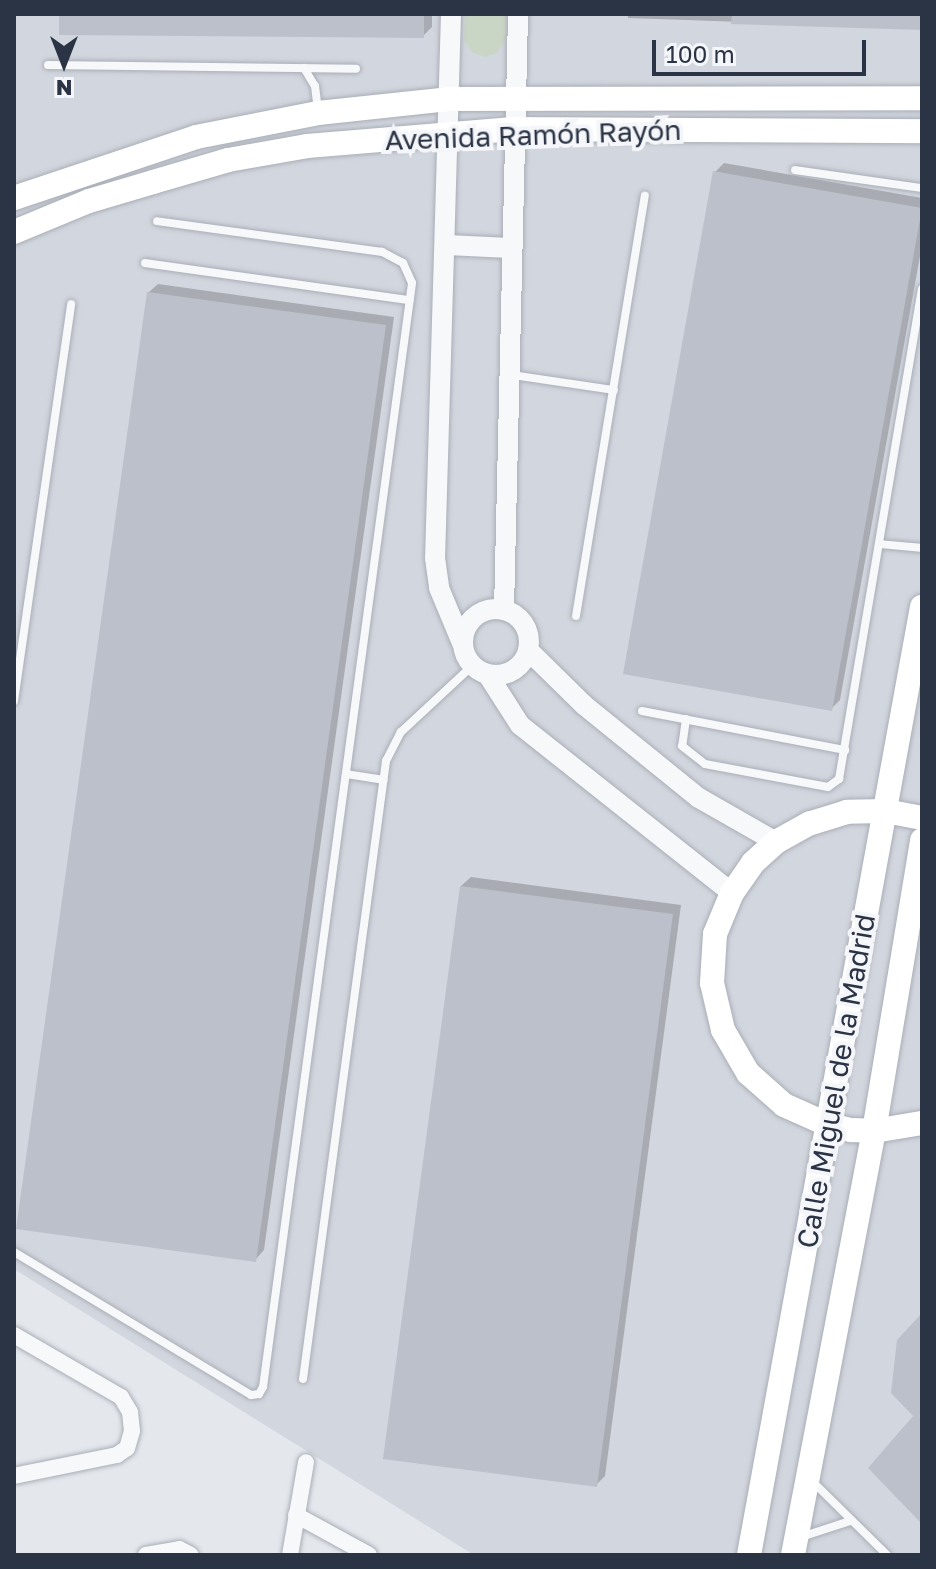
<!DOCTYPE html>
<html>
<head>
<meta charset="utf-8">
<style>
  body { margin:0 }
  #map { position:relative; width:936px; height:1569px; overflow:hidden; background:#e4e7ec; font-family:"Golos Text",sans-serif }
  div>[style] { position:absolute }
  .built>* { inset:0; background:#d2d6de }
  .green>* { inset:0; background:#c9d6c5 }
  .shadow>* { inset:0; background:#0003 }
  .building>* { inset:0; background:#bbc0ca }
  .roads { filter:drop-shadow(0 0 2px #a9aeb7) drop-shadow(0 0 2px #a9aeb7) }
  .service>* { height:8px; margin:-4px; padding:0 4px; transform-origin:4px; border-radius:4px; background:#f7f8fa }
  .minor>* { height:16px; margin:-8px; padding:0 8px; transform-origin:8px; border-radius:8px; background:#f7f8fa }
  .tertiary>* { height:20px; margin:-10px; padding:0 10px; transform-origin:10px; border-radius:10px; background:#f7f8fa }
  .tertiary>.ring { margin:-10px; padding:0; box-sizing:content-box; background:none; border:20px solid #f7f8fa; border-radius:50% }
  .secondary>* { height:24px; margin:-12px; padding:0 12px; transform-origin:12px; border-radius:12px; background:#fff }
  span { translate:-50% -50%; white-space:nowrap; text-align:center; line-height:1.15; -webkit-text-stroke:8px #f4f6f9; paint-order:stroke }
  .street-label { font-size:28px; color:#2b3445 }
  .frame { position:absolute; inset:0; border:16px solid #2b3445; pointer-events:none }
  .north { position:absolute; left:24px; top:24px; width:80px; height:80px; -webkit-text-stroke:6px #f4f6f9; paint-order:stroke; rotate:180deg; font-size:22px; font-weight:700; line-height:32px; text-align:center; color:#2b3445 }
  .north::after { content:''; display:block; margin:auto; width:28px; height:36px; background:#2b3445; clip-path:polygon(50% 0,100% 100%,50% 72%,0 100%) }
  .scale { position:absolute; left:652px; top:40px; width:214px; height:36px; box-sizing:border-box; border:4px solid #2b3445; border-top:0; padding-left:10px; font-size:24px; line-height:28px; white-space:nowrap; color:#2b3445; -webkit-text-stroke:6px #f4f6f9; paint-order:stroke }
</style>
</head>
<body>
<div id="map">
  <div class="built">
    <div style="clip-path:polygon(14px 14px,922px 14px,922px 1555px,474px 1555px,14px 1269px)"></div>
  </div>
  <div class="green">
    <div style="clip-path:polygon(465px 14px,506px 14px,506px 38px,497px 53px,485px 57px,472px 52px,464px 40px)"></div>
  </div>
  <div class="shadow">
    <div style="clip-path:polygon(61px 14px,432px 14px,432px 27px,423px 36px)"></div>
    <div style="clip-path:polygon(628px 14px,922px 14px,922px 28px,628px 18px)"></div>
    <div style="clip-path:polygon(724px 163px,922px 198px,922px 245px,840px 700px,831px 709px,715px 172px)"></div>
    <div style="clip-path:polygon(158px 284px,394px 317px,264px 1250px,255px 1260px,148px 293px)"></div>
    <div style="clip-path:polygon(471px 877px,681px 905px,605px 1476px,596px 1485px,461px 886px)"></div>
  </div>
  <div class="building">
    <div style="clip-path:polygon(59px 14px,424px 14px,424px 38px,59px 35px)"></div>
    <div style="clip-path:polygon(732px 14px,922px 14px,922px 30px,731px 24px)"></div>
    <div style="clip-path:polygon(713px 171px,922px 208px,832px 711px,623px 674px)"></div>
    <div style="clip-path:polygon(147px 292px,386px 325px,256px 1262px,16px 1229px)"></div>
    <div style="clip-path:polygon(460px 886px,673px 914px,597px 1487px,383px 1459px)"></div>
    <div style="clip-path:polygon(922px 1313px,922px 1524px,868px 1468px,913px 1416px,891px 1393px,897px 1340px)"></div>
  </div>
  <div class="roads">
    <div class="service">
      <div style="left:48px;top:65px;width:308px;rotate:0.7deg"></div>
      <div style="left:304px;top:68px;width:21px;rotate:59deg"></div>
      <div style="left:315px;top:86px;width:26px;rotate:83deg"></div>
      <div style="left:795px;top:170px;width:128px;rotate:8.1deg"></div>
      <div style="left:145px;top:263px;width:267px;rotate:8deg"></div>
      <div style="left:512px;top:375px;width:103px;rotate:8.4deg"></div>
      <div style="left:879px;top:544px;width:43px;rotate:5.3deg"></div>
      <div style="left:576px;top:616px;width:426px;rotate:-80.7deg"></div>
      <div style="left:14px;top:701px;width:401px;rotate:-81.8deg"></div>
      <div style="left:642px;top:711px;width:207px;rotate:10.9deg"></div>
      <div style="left:686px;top:719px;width:27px;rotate:98deg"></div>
      <div style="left:682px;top:746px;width:29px;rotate:38deg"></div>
      <div style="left:705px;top:764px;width:125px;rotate:10.6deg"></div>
      <div style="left:828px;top:787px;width:14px;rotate:-36deg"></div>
      <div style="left:839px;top:779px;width:497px;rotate:-80.4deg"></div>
      <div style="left:346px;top:774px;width:38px;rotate:9deg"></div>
      <div style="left:14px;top:1252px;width:277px;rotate:31.1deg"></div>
      <div style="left:251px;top:1395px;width:8px;rotate:-7deg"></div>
      <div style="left:259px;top:1394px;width:8px;rotate:-60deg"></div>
      <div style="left:263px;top:1387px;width:1114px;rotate:-82.31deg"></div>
      <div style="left:412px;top:283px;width:22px;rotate:-114deg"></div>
      <div style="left:403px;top:263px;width:24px;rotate:-152deg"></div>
      <div style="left:382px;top:252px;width:227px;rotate:-172.2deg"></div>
      <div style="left:303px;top:1379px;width:624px;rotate:-82.35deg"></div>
      <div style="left:386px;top:761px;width:33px;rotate:-63deg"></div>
      <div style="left:401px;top:732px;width:97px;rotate:-42.9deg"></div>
      <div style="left:811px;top:1480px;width:107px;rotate:44.6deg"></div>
      <div style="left:801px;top:1537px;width:52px;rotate:-18.1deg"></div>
    </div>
    <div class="minor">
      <div style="left:14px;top:1335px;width:124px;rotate:30.1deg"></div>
      <div style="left:121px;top:1397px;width:17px;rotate:59deg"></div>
      <div style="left:130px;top:1412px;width:19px;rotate:84deg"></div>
      <div style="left:132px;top:1431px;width:18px;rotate:106deg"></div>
      <div style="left:127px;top:1448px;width:12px;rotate:145deg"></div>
      <div style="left:117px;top:1455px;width:105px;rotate:168.5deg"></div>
      <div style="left:296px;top:1515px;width:83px;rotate:28.7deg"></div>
      <div style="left:146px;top:1555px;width:34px;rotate:-10deg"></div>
      <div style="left:179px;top:1549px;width:13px;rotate:27deg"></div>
      <div style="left:290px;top:1555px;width:94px;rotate:-80.2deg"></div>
    </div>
    <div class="tertiary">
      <div style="left:451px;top:14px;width:544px;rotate:91.68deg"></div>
      <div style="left:435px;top:558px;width:30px;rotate:82deg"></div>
      <div style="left:439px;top:588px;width:60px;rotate:67.3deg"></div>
      <div style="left:446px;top:245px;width:65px;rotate:2.6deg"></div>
      <div class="ring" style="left:463px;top:609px;width:46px;height:46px"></div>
      <div style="left:504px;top:610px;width:596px;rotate:-88.65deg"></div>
      <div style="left:528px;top:650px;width:78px;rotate:44.5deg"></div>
      <div style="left:584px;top:705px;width:148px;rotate:39deg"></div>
      <div style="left:699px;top:798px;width:89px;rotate:29.7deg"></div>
      <div style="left:488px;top:675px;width:59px;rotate:57.4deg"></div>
      <div style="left:520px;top:725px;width:270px;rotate:38.4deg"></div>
    </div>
    <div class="secondary">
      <div style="left:14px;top:198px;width:192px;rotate:-18.5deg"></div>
      <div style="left:196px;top:137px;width:124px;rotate:-11.1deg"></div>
      <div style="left:318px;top:113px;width:131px;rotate:-6.1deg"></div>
      <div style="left:448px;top:99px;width:474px;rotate:-0.1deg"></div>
      <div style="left:14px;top:232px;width:81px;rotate:-22.5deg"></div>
      <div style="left:89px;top:201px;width:67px;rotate:-16.5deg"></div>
      <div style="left:153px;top:182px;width:78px;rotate:-16.3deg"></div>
      <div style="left:228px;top:160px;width:80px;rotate:-10deg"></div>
      <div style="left:307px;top:146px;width:207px;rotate:-4.7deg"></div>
      <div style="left:513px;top:129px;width:409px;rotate:0.3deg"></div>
      <div style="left:922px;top:818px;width:37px;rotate:-169deg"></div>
      <div style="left:886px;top:811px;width:39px;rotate:179deg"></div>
      <div style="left:847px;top:812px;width:39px;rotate:163deg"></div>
      <div style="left:810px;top:823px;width:39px;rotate:151deg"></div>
      <div style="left:776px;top:842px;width:31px;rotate:138deg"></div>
      <div style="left:753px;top:863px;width:37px;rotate:125deg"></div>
      <div style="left:732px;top:893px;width:44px;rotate:112.5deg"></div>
      <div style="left:715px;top:934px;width:49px;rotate:93.5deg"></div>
      <div style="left:712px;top:983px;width:48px;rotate:76.8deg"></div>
      <div style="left:723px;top:1030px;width:50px;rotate:59.8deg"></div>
      <div style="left:748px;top:1073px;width:48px;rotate:41.6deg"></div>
      <div style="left:784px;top:1105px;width:49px;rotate:24deg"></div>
      <div style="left:829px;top:1125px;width:23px;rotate:13deg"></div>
      <div style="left:851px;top:1130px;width:23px;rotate:2deg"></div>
      <div style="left:874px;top:1131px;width:49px;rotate:-9.5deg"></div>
      <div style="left:749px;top:1555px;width:964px;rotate:-79.66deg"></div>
      <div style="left:793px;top:1555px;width:432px;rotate:-79.2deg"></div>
      <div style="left:874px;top:1131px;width:295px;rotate:-80.6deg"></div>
    </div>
  </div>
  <div class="street-label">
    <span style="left:533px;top:135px;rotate:-2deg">Avenida Ramón Rayón</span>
    <span style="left:836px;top:1081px;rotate:-80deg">Calle Miguel de la Madrid</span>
  </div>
  <div class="frame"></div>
  <div class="north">N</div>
  <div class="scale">100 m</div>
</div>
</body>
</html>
